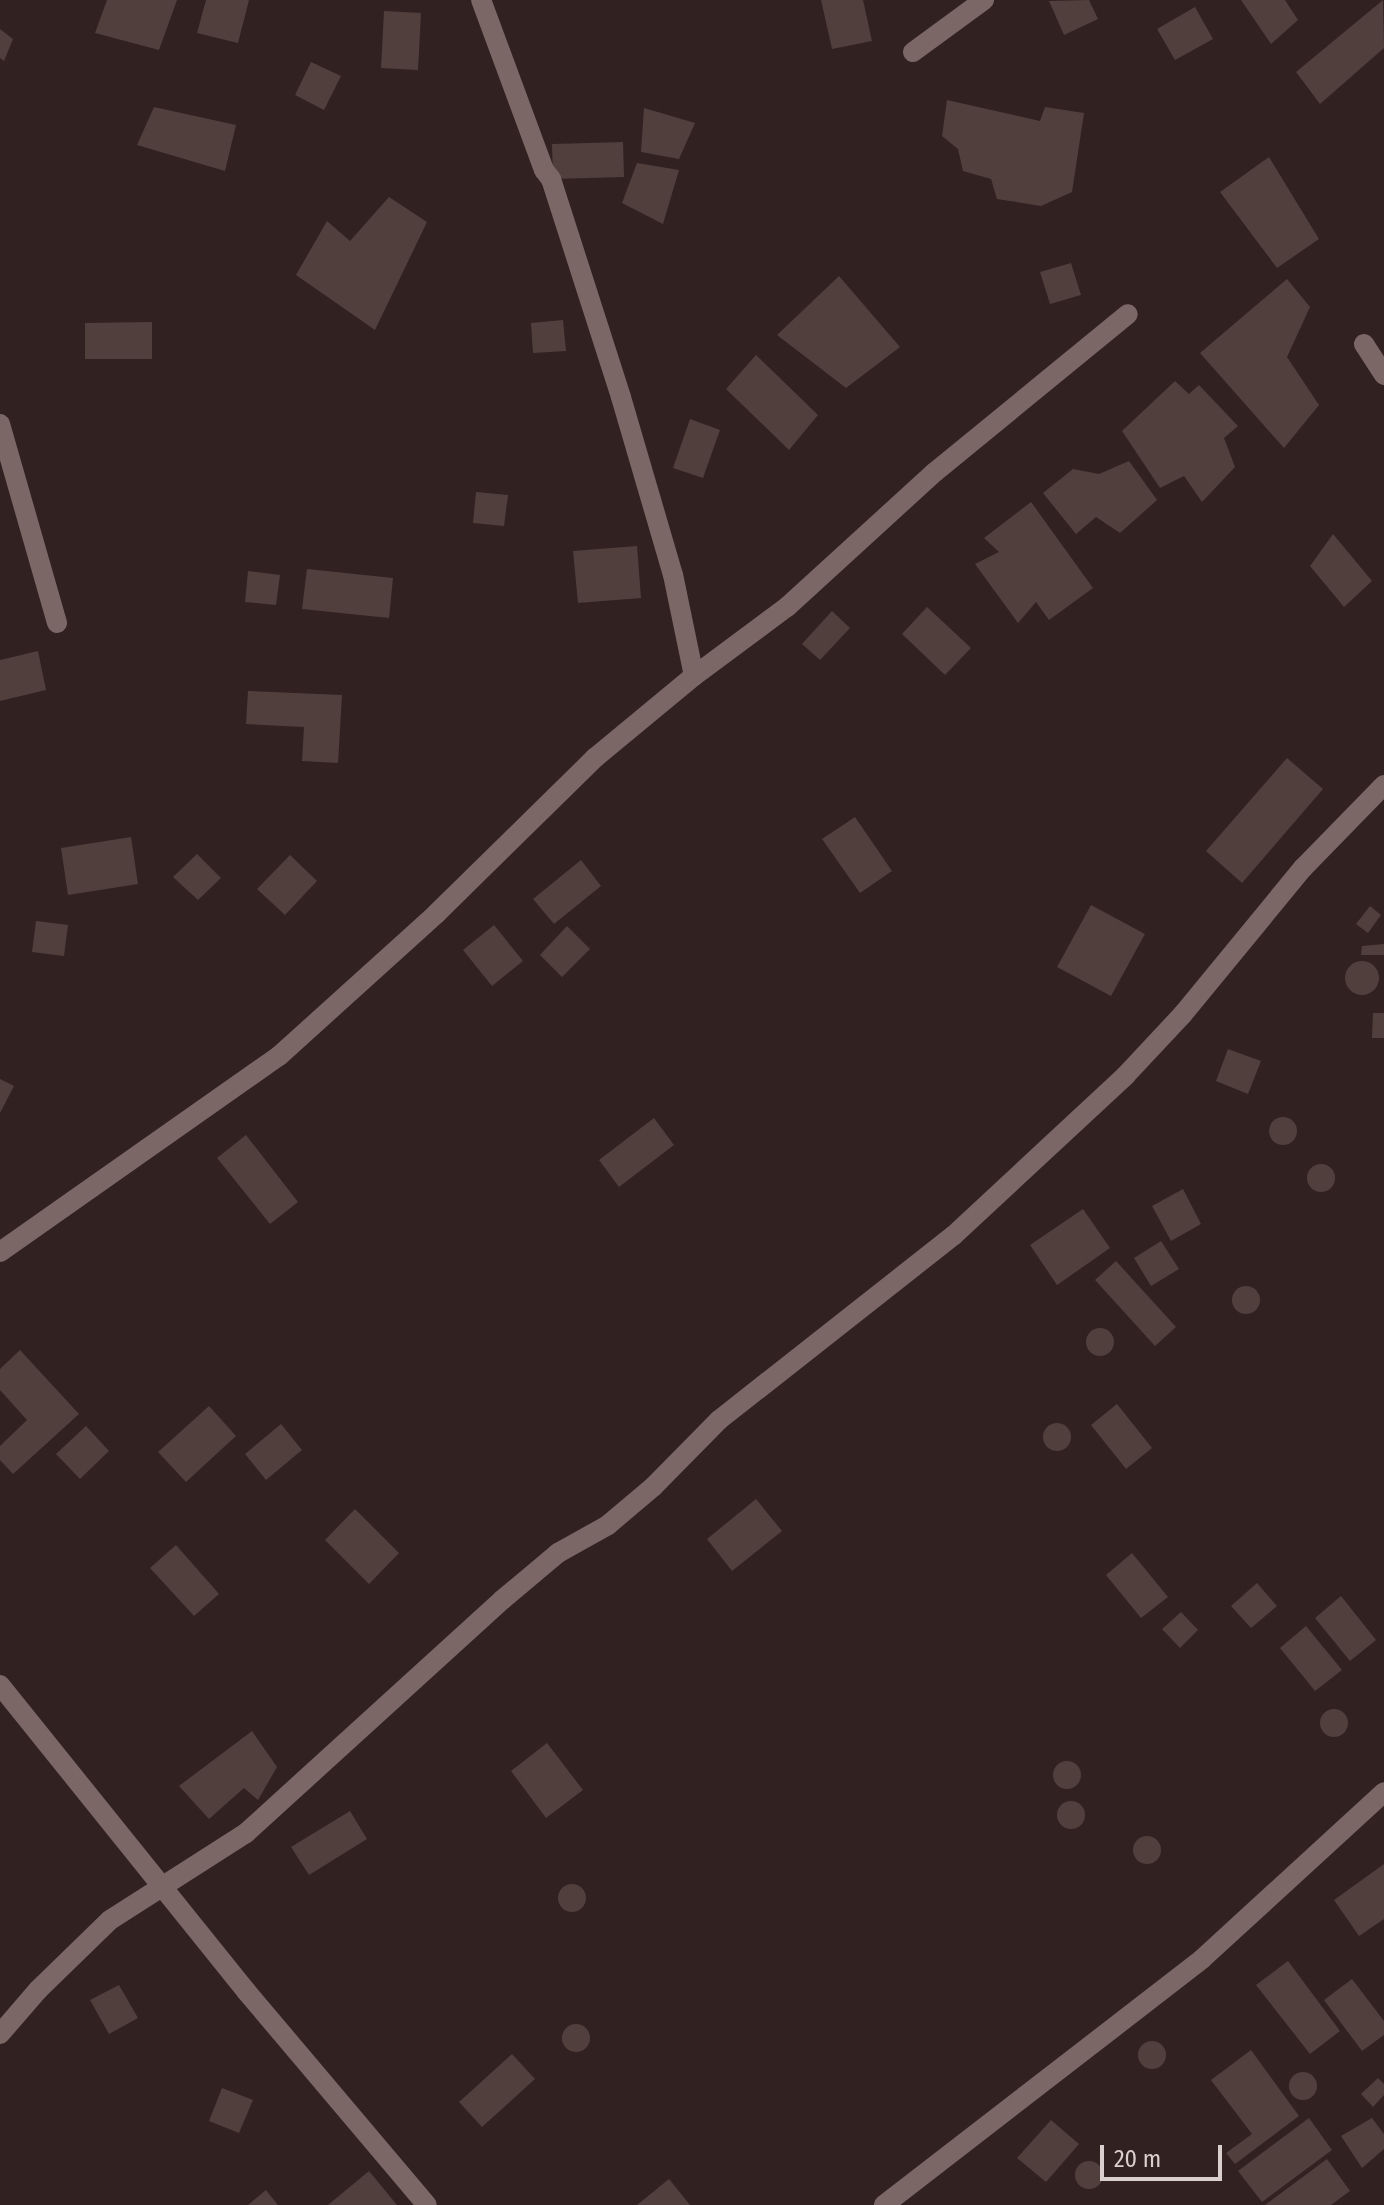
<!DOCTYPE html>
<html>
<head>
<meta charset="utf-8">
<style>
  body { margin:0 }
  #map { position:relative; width:1384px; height:2205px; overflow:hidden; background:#312120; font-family:"Fira Sans Condensed",sans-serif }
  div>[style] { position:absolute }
  .building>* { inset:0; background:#503f3d }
  .round { border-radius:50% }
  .minor>* { height:20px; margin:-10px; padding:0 10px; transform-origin:10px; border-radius:10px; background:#7b6866 }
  span { translate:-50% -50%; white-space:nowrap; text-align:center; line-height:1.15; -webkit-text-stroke:6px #312120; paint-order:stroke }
  .scale { position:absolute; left:1100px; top:2145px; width:122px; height:36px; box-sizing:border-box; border:4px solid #dacfce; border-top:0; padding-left:10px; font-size:24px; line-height:28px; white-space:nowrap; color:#dacfce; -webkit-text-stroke:6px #312120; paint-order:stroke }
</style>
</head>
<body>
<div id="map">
  <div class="building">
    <div style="clip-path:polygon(107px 0,177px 0,159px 50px,95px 33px)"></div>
    <div style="clip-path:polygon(206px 0,249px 0,238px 43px,197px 33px)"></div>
    <div style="clip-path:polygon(821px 0,863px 0,872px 41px,832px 49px)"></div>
    <div style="clip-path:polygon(1089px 0,1098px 19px,1064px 35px,1049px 1px)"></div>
    <div style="clip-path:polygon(1241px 0,1285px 0,1298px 20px,1271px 44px)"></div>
    <div style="clip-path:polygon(1383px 0,1384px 48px,1320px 104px,1296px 72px)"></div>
    <div style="clip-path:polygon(1195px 7px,1213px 39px,1175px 60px,1157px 29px)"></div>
    <div style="clip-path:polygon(384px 11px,421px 13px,418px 70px,381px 68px)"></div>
    <div style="clip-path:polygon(0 29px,13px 39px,4px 61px,0 58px)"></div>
    <div style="clip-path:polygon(311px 62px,341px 76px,324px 110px,295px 95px)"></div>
    <div style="clip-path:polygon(947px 100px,1040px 121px,1045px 107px,1084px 113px,1072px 192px,1041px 206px,997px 199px,991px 179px,963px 171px,958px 149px,942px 136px)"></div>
    <div style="clip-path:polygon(154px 107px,236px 125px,225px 171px,137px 145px)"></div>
    <div style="clip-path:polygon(644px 108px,695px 123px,679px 159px,641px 152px)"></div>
    <div style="clip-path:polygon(623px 142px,624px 177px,553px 179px,552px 144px)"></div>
    <div style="clip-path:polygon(1269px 157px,1319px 239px,1277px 268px,1220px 192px)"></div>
    <div style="clip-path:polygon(637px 163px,679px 170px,663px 224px,622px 203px)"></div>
    <div style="clip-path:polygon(389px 197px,427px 222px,375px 330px,296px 275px,327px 221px,350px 241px)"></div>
    <div style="clip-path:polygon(1071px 263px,1081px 295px,1050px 304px,1040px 272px)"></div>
    <div style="clip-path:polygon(839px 276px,900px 347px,846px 388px,777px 335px)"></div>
    <div style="clip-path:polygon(1287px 279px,1310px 307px,1287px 357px,1319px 405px,1284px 448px,1200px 353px)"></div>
    <div style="clip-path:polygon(563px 320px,566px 351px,533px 353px,531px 323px)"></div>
    <div style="clip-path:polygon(152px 322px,152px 359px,85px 359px,85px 323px)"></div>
    <div style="clip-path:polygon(756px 355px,818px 415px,789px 450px,726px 389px)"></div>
    <div style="clip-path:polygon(1175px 381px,1189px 394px,1199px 385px,1238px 426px,1224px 438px,1235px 467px,1202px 502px,1184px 476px,1160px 488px,1122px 431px)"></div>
    <div style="clip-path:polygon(690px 419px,720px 430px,703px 478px,673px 468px)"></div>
    <div style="clip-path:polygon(1129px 461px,1157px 500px,1120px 533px,1096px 517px,1076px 534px,1043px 493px,1073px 469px,1099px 474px)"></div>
    <div style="clip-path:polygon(476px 492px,508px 495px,504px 526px,473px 523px)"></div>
    <div style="clip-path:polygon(1031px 502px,1093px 588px,1049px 620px,1036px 602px,1018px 623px,975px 564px,999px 552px,984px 538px)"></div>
    <div style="clip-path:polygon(1333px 534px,1372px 581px,1344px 607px,1310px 566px)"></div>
    <div style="clip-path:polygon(637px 546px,641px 598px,578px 603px,573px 551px)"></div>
    <div style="clip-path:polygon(307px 569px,393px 578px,389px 618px,302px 609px)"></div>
    <div style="clip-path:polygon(248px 571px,280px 575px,276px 605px,245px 602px)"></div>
    <div style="clip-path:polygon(927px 607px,971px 648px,945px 675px,902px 634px)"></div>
    <div style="clip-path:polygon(832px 611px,850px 628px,820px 660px,802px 644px)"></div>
    <div style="clip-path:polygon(38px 651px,46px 690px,0 701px,0 660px)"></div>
    <div style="clip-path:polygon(248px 691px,342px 695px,338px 763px,302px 761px,304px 727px,246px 724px)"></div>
    <div style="clip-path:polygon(1287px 758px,1323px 789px,1242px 883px,1206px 851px)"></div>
    <div style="clip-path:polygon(855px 817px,892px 871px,860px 893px,822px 839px)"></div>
    <div style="clip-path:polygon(131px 837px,138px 884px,68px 895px,61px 848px)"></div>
    <div style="clip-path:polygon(197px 854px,221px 878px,198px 900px,173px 877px)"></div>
    <div style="clip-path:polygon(290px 855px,317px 881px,285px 915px,257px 889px)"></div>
    <div style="clip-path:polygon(581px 860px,601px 886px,554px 924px,533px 899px)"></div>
    <div style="clip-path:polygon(1091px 905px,1145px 934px,1111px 996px,1057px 967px)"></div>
    <div style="clip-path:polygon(1370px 906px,1381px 915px,1368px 933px,1356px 924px)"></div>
    <div style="clip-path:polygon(36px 921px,68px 925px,64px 956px,32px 952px)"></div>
    <div style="clip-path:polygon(494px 925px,523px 961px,492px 986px,463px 950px)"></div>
    <div style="clip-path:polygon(567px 926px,590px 949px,562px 977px,540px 955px)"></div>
    <div style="clip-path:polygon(1384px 944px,1384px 955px,1361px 955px,1362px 946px)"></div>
    <div class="round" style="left:1345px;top:961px;width:34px;height:34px"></div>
    <div style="clip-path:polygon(1373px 1013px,1384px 1013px,1384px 1038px,1372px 1038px)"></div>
    <div style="clip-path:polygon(1228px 1049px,1261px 1061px,1248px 1094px,1216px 1081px)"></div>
    <div style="clip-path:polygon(0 1079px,14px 1086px,0 1113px)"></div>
    <div class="round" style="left:1269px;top:1117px;width:28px;height:28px"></div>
    <div style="clip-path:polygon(654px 1118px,674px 1145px,619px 1187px,599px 1160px)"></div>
    <div style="clip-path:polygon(246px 1135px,298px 1202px,270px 1224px,217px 1158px)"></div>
    <div class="round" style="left:1307px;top:1164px;width:28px;height:28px"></div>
    <div style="clip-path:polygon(1183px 1189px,1201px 1224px,1171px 1241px,1152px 1206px)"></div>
    <div style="clip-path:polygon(1083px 1209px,1110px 1248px,1057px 1285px,1030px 1245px)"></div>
    <div style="clip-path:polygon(1161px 1241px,1179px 1269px,1151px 1286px,1134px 1258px)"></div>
    <div style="clip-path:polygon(1116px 1261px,1176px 1327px,1155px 1346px,1095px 1280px)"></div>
    <div class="round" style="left:1232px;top:1286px;width:28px;height:28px"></div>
    <div class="round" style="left:1086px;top:1328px;width:28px;height:28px"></div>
    <div style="clip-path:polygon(20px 1350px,79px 1414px,13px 1474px,0 1460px,0 1446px,27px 1420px,0 1390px,0 1369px)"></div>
    <div style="clip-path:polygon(1117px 1404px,1152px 1448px,1126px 1469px,1091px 1425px)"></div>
    <div style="clip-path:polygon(209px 1406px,236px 1436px,186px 1482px,158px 1452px)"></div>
    <div class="round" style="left:1043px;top:1423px;width:28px;height:28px"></div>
    <div style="clip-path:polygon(281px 1424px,302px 1450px,266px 1480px,245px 1454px)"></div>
    <div style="clip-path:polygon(86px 1426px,109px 1451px,80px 1479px,56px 1454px)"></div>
    <div style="clip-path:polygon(756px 1499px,782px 1531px,732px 1571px,707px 1539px)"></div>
    <div style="clip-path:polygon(355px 1509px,399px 1553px,369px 1584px,325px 1540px)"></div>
    <div style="clip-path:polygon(176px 1545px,219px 1594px,194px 1616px,150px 1568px)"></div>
    <div style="clip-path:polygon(1132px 1553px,1168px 1597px,1141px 1618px,1106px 1575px)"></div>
    <div style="clip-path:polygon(1257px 1583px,1277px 1606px,1251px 1628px,1231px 1606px)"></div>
    <div style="clip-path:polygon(1341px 1596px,1376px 1640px,1350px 1661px,1315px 1618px)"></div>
    <div style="clip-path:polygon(1181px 1612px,1198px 1630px,1180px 1648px,1162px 1629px)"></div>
    <div style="clip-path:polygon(1306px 1626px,1342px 1670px,1315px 1691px,1280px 1648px)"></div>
    <div class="round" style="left:1320px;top:1709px;width:28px;height:28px"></div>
    <div style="clip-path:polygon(252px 1731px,277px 1767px,258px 1800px,244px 1788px,209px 1819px,179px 1786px)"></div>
    <div style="clip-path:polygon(547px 1743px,583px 1790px,546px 1818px,511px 1771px)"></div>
    <div class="round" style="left:1053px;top:1761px;width:28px;height:28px"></div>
    <div class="round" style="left:1057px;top:1801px;width:28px;height:28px"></div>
    <div style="clip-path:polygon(350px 1811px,367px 1839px,309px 1875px,291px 1847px)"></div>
    <div class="round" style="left:1133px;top:1836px;width:28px;height:28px"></div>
    <div style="clip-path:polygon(1384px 1864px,1384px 1919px,1359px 1936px,1334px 1900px)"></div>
    <div class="round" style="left:558px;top:1884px;width:28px;height:28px"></div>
    <div style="clip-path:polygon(1288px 1961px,1340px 2031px,1310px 2054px,1256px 1985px)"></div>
    <div style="clip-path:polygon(1352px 1979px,1384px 2021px,1384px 2035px,1362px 2051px,1324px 2000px)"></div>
    <div style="clip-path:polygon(119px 1985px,138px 2018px,109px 2034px,90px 2000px)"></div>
    <div class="round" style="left:562px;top:2024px;width:28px;height:28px"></div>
    <div class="round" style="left:1138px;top:2041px;width:28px;height:28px"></div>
    <div style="clip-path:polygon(1251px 2050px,1299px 2116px,1235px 2164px,1226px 2153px,1252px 2134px,1211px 2080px)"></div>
    <div style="clip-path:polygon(512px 2054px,535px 2079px,482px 2127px,459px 2102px)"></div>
    <div class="round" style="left:1289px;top:2072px;width:28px;height:28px"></div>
    <div style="clip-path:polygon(1378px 2078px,1384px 2084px,1384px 2095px,1373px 2107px,1361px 2094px)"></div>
    <div style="clip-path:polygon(222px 2088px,253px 2100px,239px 2133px,209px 2121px)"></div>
    <div style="clip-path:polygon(1309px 2118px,1332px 2150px,1262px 2202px,1238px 2171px)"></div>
    <div style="clip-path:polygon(1372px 2118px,1384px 2134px,1384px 2149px,1362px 2168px,1341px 2136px)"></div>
    <div style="clip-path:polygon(1051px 2120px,1079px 2144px,1046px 2182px,1017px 2158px)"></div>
    <div style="clip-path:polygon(1327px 2159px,1350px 2191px,1331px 2205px,1265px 2205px)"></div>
    <div class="round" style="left:1075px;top:2161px;width:28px;height:28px"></div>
    <div style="clip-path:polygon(369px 2171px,397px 2205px,328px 2205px)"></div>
    <div style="clip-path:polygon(669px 2179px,690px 2205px,637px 2205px)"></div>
    <div style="clip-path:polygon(266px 2190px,278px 2205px,248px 2205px)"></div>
  </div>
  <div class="minor">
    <div style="left:913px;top:52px;width:88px;rotate:-36.2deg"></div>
    <div style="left:1364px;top:344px;width:37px;rotate:57deg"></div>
    <div style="left:0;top:424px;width:207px;rotate:74deg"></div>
    <div style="left:694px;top:676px;width:116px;rotate:-36.6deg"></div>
    <div style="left:787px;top:607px;width:200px;rotate:-42.4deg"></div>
    <div style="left:935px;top:472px;width:249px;rotate:-39.3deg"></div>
    <div style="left:0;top:1252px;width:341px;rotate:-35.1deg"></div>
    <div style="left:279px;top:1056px;width:212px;rotate:-42.1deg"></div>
    <div style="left:436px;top:914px;width:224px;rotate:-44.5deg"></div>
    <div style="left:596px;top:757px;width:127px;rotate:-39.6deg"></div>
    <div style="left:694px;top:676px;width:103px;rotate:-101.7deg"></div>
    <div style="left:673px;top:575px;width:185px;rotate:-106.3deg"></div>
    <div style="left:621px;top:397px;width:229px;rotate:-107.8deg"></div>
    <div style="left:551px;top:179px;width:11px;rotate:-128deg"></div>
    <div style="left:544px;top:170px;width:181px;rotate:-110.3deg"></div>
    <div style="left:0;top:1685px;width:393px;rotate:51.2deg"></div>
    <div style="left:246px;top:1991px;width:280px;rotate:49.8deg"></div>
    <div style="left:0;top:2034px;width:58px;rotate:-49.2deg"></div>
    <div style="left:38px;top:1990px;width:100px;rotate:-44.2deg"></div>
    <div style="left:110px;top:1920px;width:161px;rotate:-32.6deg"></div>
    <div style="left:246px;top:1833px;width:346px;rotate:-42.3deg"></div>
    <div style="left:502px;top:1600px;width:73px;rotate:-40deg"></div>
    <div style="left:558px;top:1553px;width:57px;rotate:-29.2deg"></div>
    <div style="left:608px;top:1525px;width:59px;rotate:-40.2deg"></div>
    <div style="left:653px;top:1487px;width:94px;rotate:-45.4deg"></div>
    <div style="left:719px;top:1420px;width:298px;rotate:-38.2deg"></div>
    <div style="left:953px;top:1236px;width:236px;rotate:-42.9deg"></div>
    <div style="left:1126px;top:1075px;width:83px;rotate:-46.9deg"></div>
    <div style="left:1183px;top:1014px;width:189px;rotate:-50.6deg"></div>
    <div style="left:1303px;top:868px;width:116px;rotate:-45.7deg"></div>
    <div style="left:884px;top:2205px;width:402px;rotate:-37.7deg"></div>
    <div style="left:1202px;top:1959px;width:247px;rotate:-42.5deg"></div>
  </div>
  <div class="scale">20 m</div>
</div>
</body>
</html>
